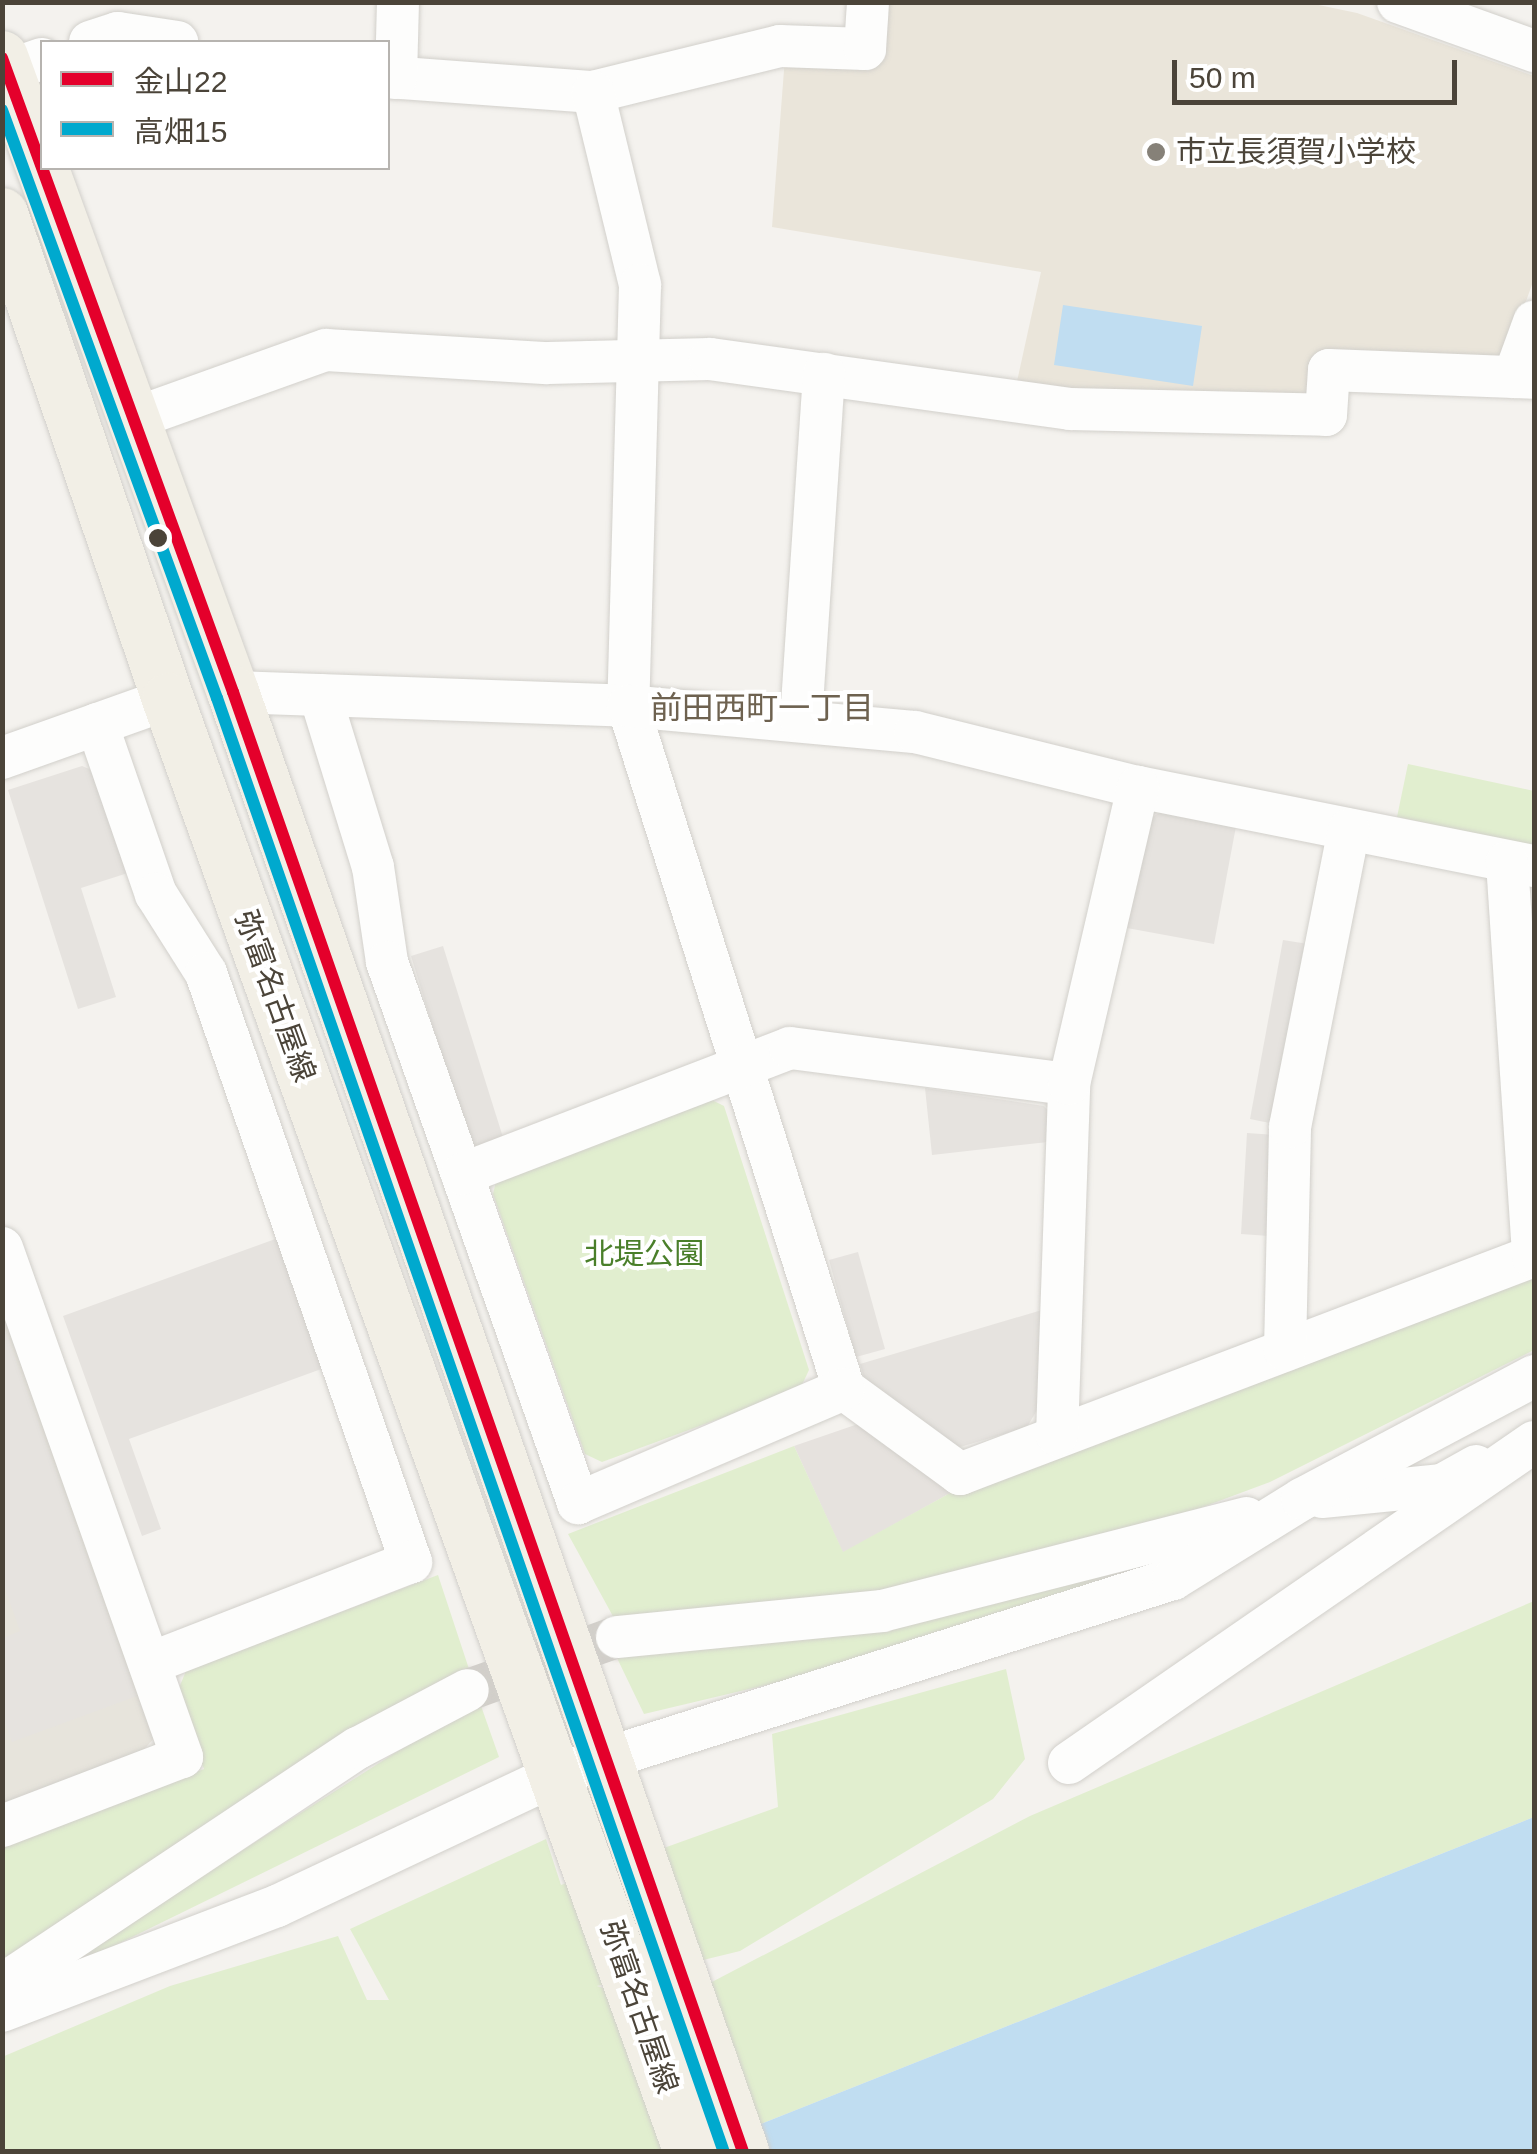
<!DOCTYPE html>
<html>
<head>
<meta charset="utf-8">
<style>
  body { margin:0 }
  #map { position:relative; width:1537px; height:2154px; overflow:hidden; background:#f4f2ee; font-family:Arial,"Noto Sans JP",sans-serif }
  div>[style] { position:absolute }
  .residential>* { inset:0; background:#e7e4dc }
  .industrial>* { inset:0; background:#e6e2de }
  .education>* { inset:0; background:#eae5da }
  .green>* { inset:0; background:#e1eecf }
  .parking>* { inset:0; background:#e6e3df }
  .water>* { inset:0; background:#c0ddf1 }
  .minor-tunnel>* { height:42px; margin-top:-21px; transform-origin:0; background:repeating-linear-gradient(90deg,#d2cfca 0 42px,transparent 0 63px) }
  .roads { filter:drop-shadow(0 0 2px #d2d0cb) drop-shadow(0 0 2px #d2d0cb) }
  .minor>* { height:42px; margin:-21px; padding:0 21px; transform-origin:21px; border-radius:21px; background:#fdfdfc }
  .major>* { height:52px; margin:-26px; padding:0 26px; transform-origin:26px; border-radius:26px; background:#f2efe6 }
  .bus-1>* { height:12px; margin:-6px; padding:0 6px; transform-origin:6px; border-radius:6px; background:#e4002b }
  .bus-2>* { height:12px; margin:-6px; padding:0 6px; transform-origin:6px; border-radius:6px; background:#00a9ce }
  .dots>* { width:28px; height:28px; translate:-50% -50%; box-sizing:border-box; border:5px solid #fff; border-radius:50% }
  span { translate:-50% -50%; white-space:nowrap; text-align:center; line-height:1.15; -webkit-text-stroke:8px #fff; paint-order:stroke }
  .poi-label { font-size:30px; color:#4b4439 }
  .left { translate:0 -50%; text-align:left }
  .street-label { font-size:30px; color:#4b4439 }
  .park-label { font-size:30px; color:#4a7f2a }
  .neighbourhood-label { font-size:32px; color:#6e6250 }
  .frame { position:absolute; inset:0; border:5px solid #4b4439; pointer-events:none }
  .legend { position:absolute; left:40px; top:40px; width:350px; height:130px; box-sizing:border-box; background:#fff; border:2px solid #b7b4b0; margin:0; padding:12px 18px; list-style:none; font-size:30px; color:#4b4439 }
  .legend li { display:flex; align-items:center; gap:20px; height:50px }
  .legend b { width:50px; border:2px solid #b7b4b0 }
  .scale { position:absolute; left:1172px; top:60px; width:285px; height:45px; box-sizing:border-box; border:5px solid #4b4439; border-top:0; padding-left:12px; font-size:30px; line-height:35px; white-space:nowrap; color:#4b4439; -webkit-text-stroke:8px #fff; paint-order:stroke }
</style>
</head>
<body>
<div id="map">
  <div class="residential">
    <div style="clip-path:polygon(2px 1303px,156px 1736px,140px 1754px,2px 1805px)"></div>
  </div>
  <div class="industrial">
    <div style="clip-path:polygon(858px 1424px,952px 1492px,843px 1553px,794px 1446px)"></div>
  </div>
  <div class="education">
    <div style="clip-path:polygon(875px 3px,1309px 3px,1357px 13px,1534px 76px,1534px 279px,1507px 354px,1318px 394px,1014px 395px,1041px 272px,772px 227px,785px 57px,871px 64px)"></div>
  </div>
  <div class="green">
    <div style="clip-path:polygon(1408px 764px,1534px 791px,1534px 846px,1397px 817px)"></div>
    <div style="clip-path:polygon(710px 1099px,724px 1106px,809px 1370px,800px 1389px,602px 1462px,585px 1454px,493px 1194px,497px 1177px)"></div>
    <div style="clip-path:polygon(1534px 1276px,1534px 1350px,1270px 1482px,1184px 1514px,922px 1586px,615px 1620px,568px 1534px,794px 1446px,843px 1552px,952px 1492px)"></div>
    <div style="clip-path:polygon(1181px 1554px,934px 1645px,644px 1714px,617px 1658px,882px 1629px)"></div>
    <div style="clip-path:polygon(438px 1575px,469px 1669px,345px 1738px,3px 1966px,3px 1845px,204px 1769px,176px 1695px,186px 1671px)"></div>
    <div style="clip-path:polygon(1534px 1601px,1534px 1817px,728px 2137px,684px 2151px,3px 2151px,2px 2057px,170px 1986px,338px 1936px,367px 2000px,389px 2000px,350px 1929px,546px 1839px,561px 1885px,778px 1807px,772px 1734px,1006px 1669px,1025px 1759px,993px 1799px,740px 1951px,597px 1986px,666px 2006px,1030px 1816px)"></div>
    <div style="clip-path:polygon(480px 1703px,499px 1757px,18px 1993px,398px 1751px)"></div>
  </div>
  <div class="parking">
    <div style="clip-path:polygon(82px 766px,99px 773px,131px 872px,81px 888px,116px 997px,78px 1009px,8px 790px)"></div>
    <div style="clip-path:polygon(1168px 808px,1237px 821px,1214px 944px,1127px 928px,1147px 820px)"></div>
    <div style="clip-path:polygon(1283px 940px,1308px 944px,1275px 1124px,1250px 1119px)"></div>
    <div style="clip-path:polygon(443px 946px,506px 1147px,471px 1151px,411px 956px)"></div>
    <div style="clip-path:polygon(925px 1088px,1044px 1106px,1051px 1114px,1048px 1142px,932px 1155px)"></div>
    <div style="clip-path:polygon(1247px 1133px,1274px 1135px,1269px 1236px,1241px 1234px)"></div>
    <div style="clip-path:polygon(278px 1238px,324px 1368px,129px 1439px,161px 1529px,142px 1536px,63px 1316px)"></div>
    <div style="clip-path:polygon(858px 1252px,885px 1349px,856px 1357px,829px 1260px)"></div>
    <div style="clip-path:polygon(1042px 1310px,1037px 1410px,1027px 1427px,957px 1448px,867px 1388px,860px 1364px)"></div>
    <div style="clip-path:polygon(3px 1324px,137px 1696px,12px 1742px,3px 1717px,3px 1638px,20px 1631px,3px 1583px)"></div>
  </div>
  <div class="water">
    <div style="clip-path:polygon(1063px 305px,1202px 326px,1193px 386px,1054px 365px)"></div>
    <div style="clip-path:polygon(1534px 1817px,1534px 2151px,684px 2152px,728px 2137px)"></div>
  </div>
  <div class="minor-tunnel">
    <div style="left:468px;top:1690px;width:158px;rotate:-19.6deg"></div>
  </div>
  <div class="roads">
    <div class="minor">
      <div style="left:1398px;top:2px;width:145px;rotate:19.8deg"></div>
      <div style="left:90px;top:42px;width:29px;rotate:-18deg"></div>
      <div style="left:118px;top:33px;width:60px;rotate:8.7deg"></div>
      <div style="left:7px;top:71px;width:37px;rotate:-19deg"></div>
      <div style="left:388px;top:77px;width:206px;rotate:4.2deg"></div>
      <div style="left:593px;top:92px;width:193px;rotate:-13.8deg"></div>
      <div style="left:780px;top:46px;width:85px;rotate:2deg"></div>
      <div style="left:865px;top:49px;width:47px;rotate:-86.3deg"></div>
      <div style="left:396px;top:78px;width:76px;rotate:-88.5deg"></div>
      <div style="left:593px;top:92px;width:199px;rotate:76.3deg"></div>
      <div style="left:640px;top:285px;width:421px;rotate:91.6deg"></div>
      <div style="left:628px;top:706px;width:716px;rotate:72.45deg"></div>
      <div style="left:844px;top:1389px;width:144px;rotate:36.2deg"></div>
      <div style="left:960px;top:1474px;width:614px;rotate:-20.8deg"></div>
      <div style="left:1514px;top:377px;width:59px;rotate:-70deg"></div>
      <div style="left:130px;top:420px;width:208px;rotate:-19.7deg"></div>
      <div style="left:326px;top:350px;width:222px;rotate:3.4deg"></div>
      <div style="left:548px;top:363px;width:162px;rotate:-1.4deg"></div>
      <div style="left:710px;top:359px;width:363px;rotate:7.9deg"></div>
      <div style="left:1070px;top:409px;width:256px;rotate:1.3deg"></div>
      <div style="left:1326px;top:415px;width:45px;rotate:-86.2deg"></div>
      <div style="left:1329px;top:370px;width:205px;rotate:2.2deg"></div>
      <div style="left:233px;top:692px;width:395px;rotate:2deg"></div>
      <div style="left:628px;top:706px;width:288px;rotate:5.2deg"></div>
      <div style="left:915px;top:732px;width:230px;rotate:13.9deg"></div>
      <div style="left:1138px;top:787px;width:404px;rotate:11.3deg"></div>
      <div style="left:320px;top:695px;width:180px;rotate:72.9deg"></div>
      <div style="left:373px;top:867px;width:96px;rotate:81.6deg"></div>
      <div style="left:387px;top:962px;width:574px;rotate:70.55deg"></div>
      <div style="left:578px;top:1503px;width:289px;rotate:-23.2deg"></div>
      <div style="left:801px;top:720px;width:347px;rotate:-86.2deg"></div>
      <div style="left:97px;top:724px;width:180px;rotate:70.9deg"></div>
      <div style="left:156px;top:894px;width:93px;rotate:57.7deg"></div>
      <div style="left:206px;top:973px;width:624px;rotate:70.81deg"></div>
      <div style="left:411px;top:1562px;width:279px;rotate:158.8deg"></div>
      <div style="left:2px;top:758px;width:176px;rotate:-19.6deg"></div>
      <div style="left:1507px;top:862px;width:396px;rotate:86.2deg"></div>
      <div style="left:462px;top:1174px;width:351px;rotate:-21deg"></div>
      <div style="left:790px;top:1048px;width:281px;rotate:7.4deg"></div>
      <div style="left:2px;top:1248px;width:540px;rotate:70.52deg"></div>
      <div style="left:182px;top:1757px;width:193px;rotate:159deg"></div>
      <div style="left:1285px;top:1350px;width:223px;rotate:-88.7deg"></div>
      <div style="left:1290px;top:1127px;width:303px;rotate:-78.8deg"></div>
      <div style="left:1057px;top:1435px;width:351px;rotate:-88deg"></div>
      <div style="left:1069px;top:1084px;width:305px;rotate:-76.9deg"></div>
      <div style="left:1322px;top:1497px;width:121px;rotate:-5.7deg"></div>
      <div style="left:1442px;top:1485px;width:39px;rotate:-29deg"></div>
      <div style="left:617px;top:1637px;width:266px;rotate:-5.6deg"></div>
      <div style="left:882px;top:1611px;width:376px;rotate:-14.3deg"></div>
      <div style="left:1069px;top:1763px;width:565px;rotate:-34.62deg"></div>
      <div style="left:2px;top:1985px;width:428px;rotate:-33.7deg"></div>
      <div style="left:358px;top:1748px;width:124px;rotate:-27.8deg"></div>
      <div style="left:2px;top:2011px;width:294px;rotate:-20.9deg"></div>
      <div style="left:277px;top:1906px;width:310px;rotate:-25.2deg"></div>
      <div style="left:557px;top:1774px;width:646px;rotate:-17.57deg"></div>
      <div style="left:1173px;top:1579px;width:152px;rotate:-31.8deg"></div>
      <div style="left:1302px;top:1499px;width:263px;rotate:-27.9deg"></div>
    </div>
    <div class="major">
      <div style="left:2px;top:57px;width:676px;rotate:70.01deg"></div>
      <div style="left:233px;top:692px;width:1547px;rotate:70.74deg"></div>
      <div style="left:2px;top:214px;width:513px;rotate:71.11deg"></div>
      <div style="left:168px;top:699px;width:1544px;rotate:70.24deg"></div>
    </div>
  </div>
  <div class="bus-1">
    <div style="left:2px;top:58px;width:675px;rotate:69.98deg"></div>
    <div style="left:233px;top:692px;width:1547px;rotate:70.74deg"></div>
  </div>
  <div class="bus-2">
    <div style="left:2px;top:110px;width:626px;rotate:69.92deg"></div>
    <div style="left:217px;top:698px;width:1540px;rotate:70.78deg"></div>
  </div>
  <div class="dots">
    <div style="left:1156px;top:152px;background:#868178"></div>
    <div style="left:158px;top:538px;background:#4b4439"></div>
  </div>
  <div class="poi-label">
    <span class="left" style="left:1176px;top:152px">市立長須賀小学校</span>
  </div>
  <div class="street-label">
    <span style="left:275px;top:996px;rotate:70deg">弥富名古屋線</span>
    <span style="left:639px;top:2007px;rotate:71deg">弥富名古屋線</span>
  </div>
  <div class="park-label">
    <span style="left:644px;top:1254px">北堤公園</span>
  </div>
  <div class="neighbourhood-label">
    <span style="left:762px;top:708px">前田西町一丁目</span>
  </div>
  <div class="frame"></div>
  <ul class="legend">
  <li><b style="height:12px;background:#e4002b"></b>金山22</li>
  <li><b style="height:12px;background:#00a9ce"></b>高畑15</li>
  </ul>
  <div class="scale">50 m</div>
</div>
</body>
</html>
